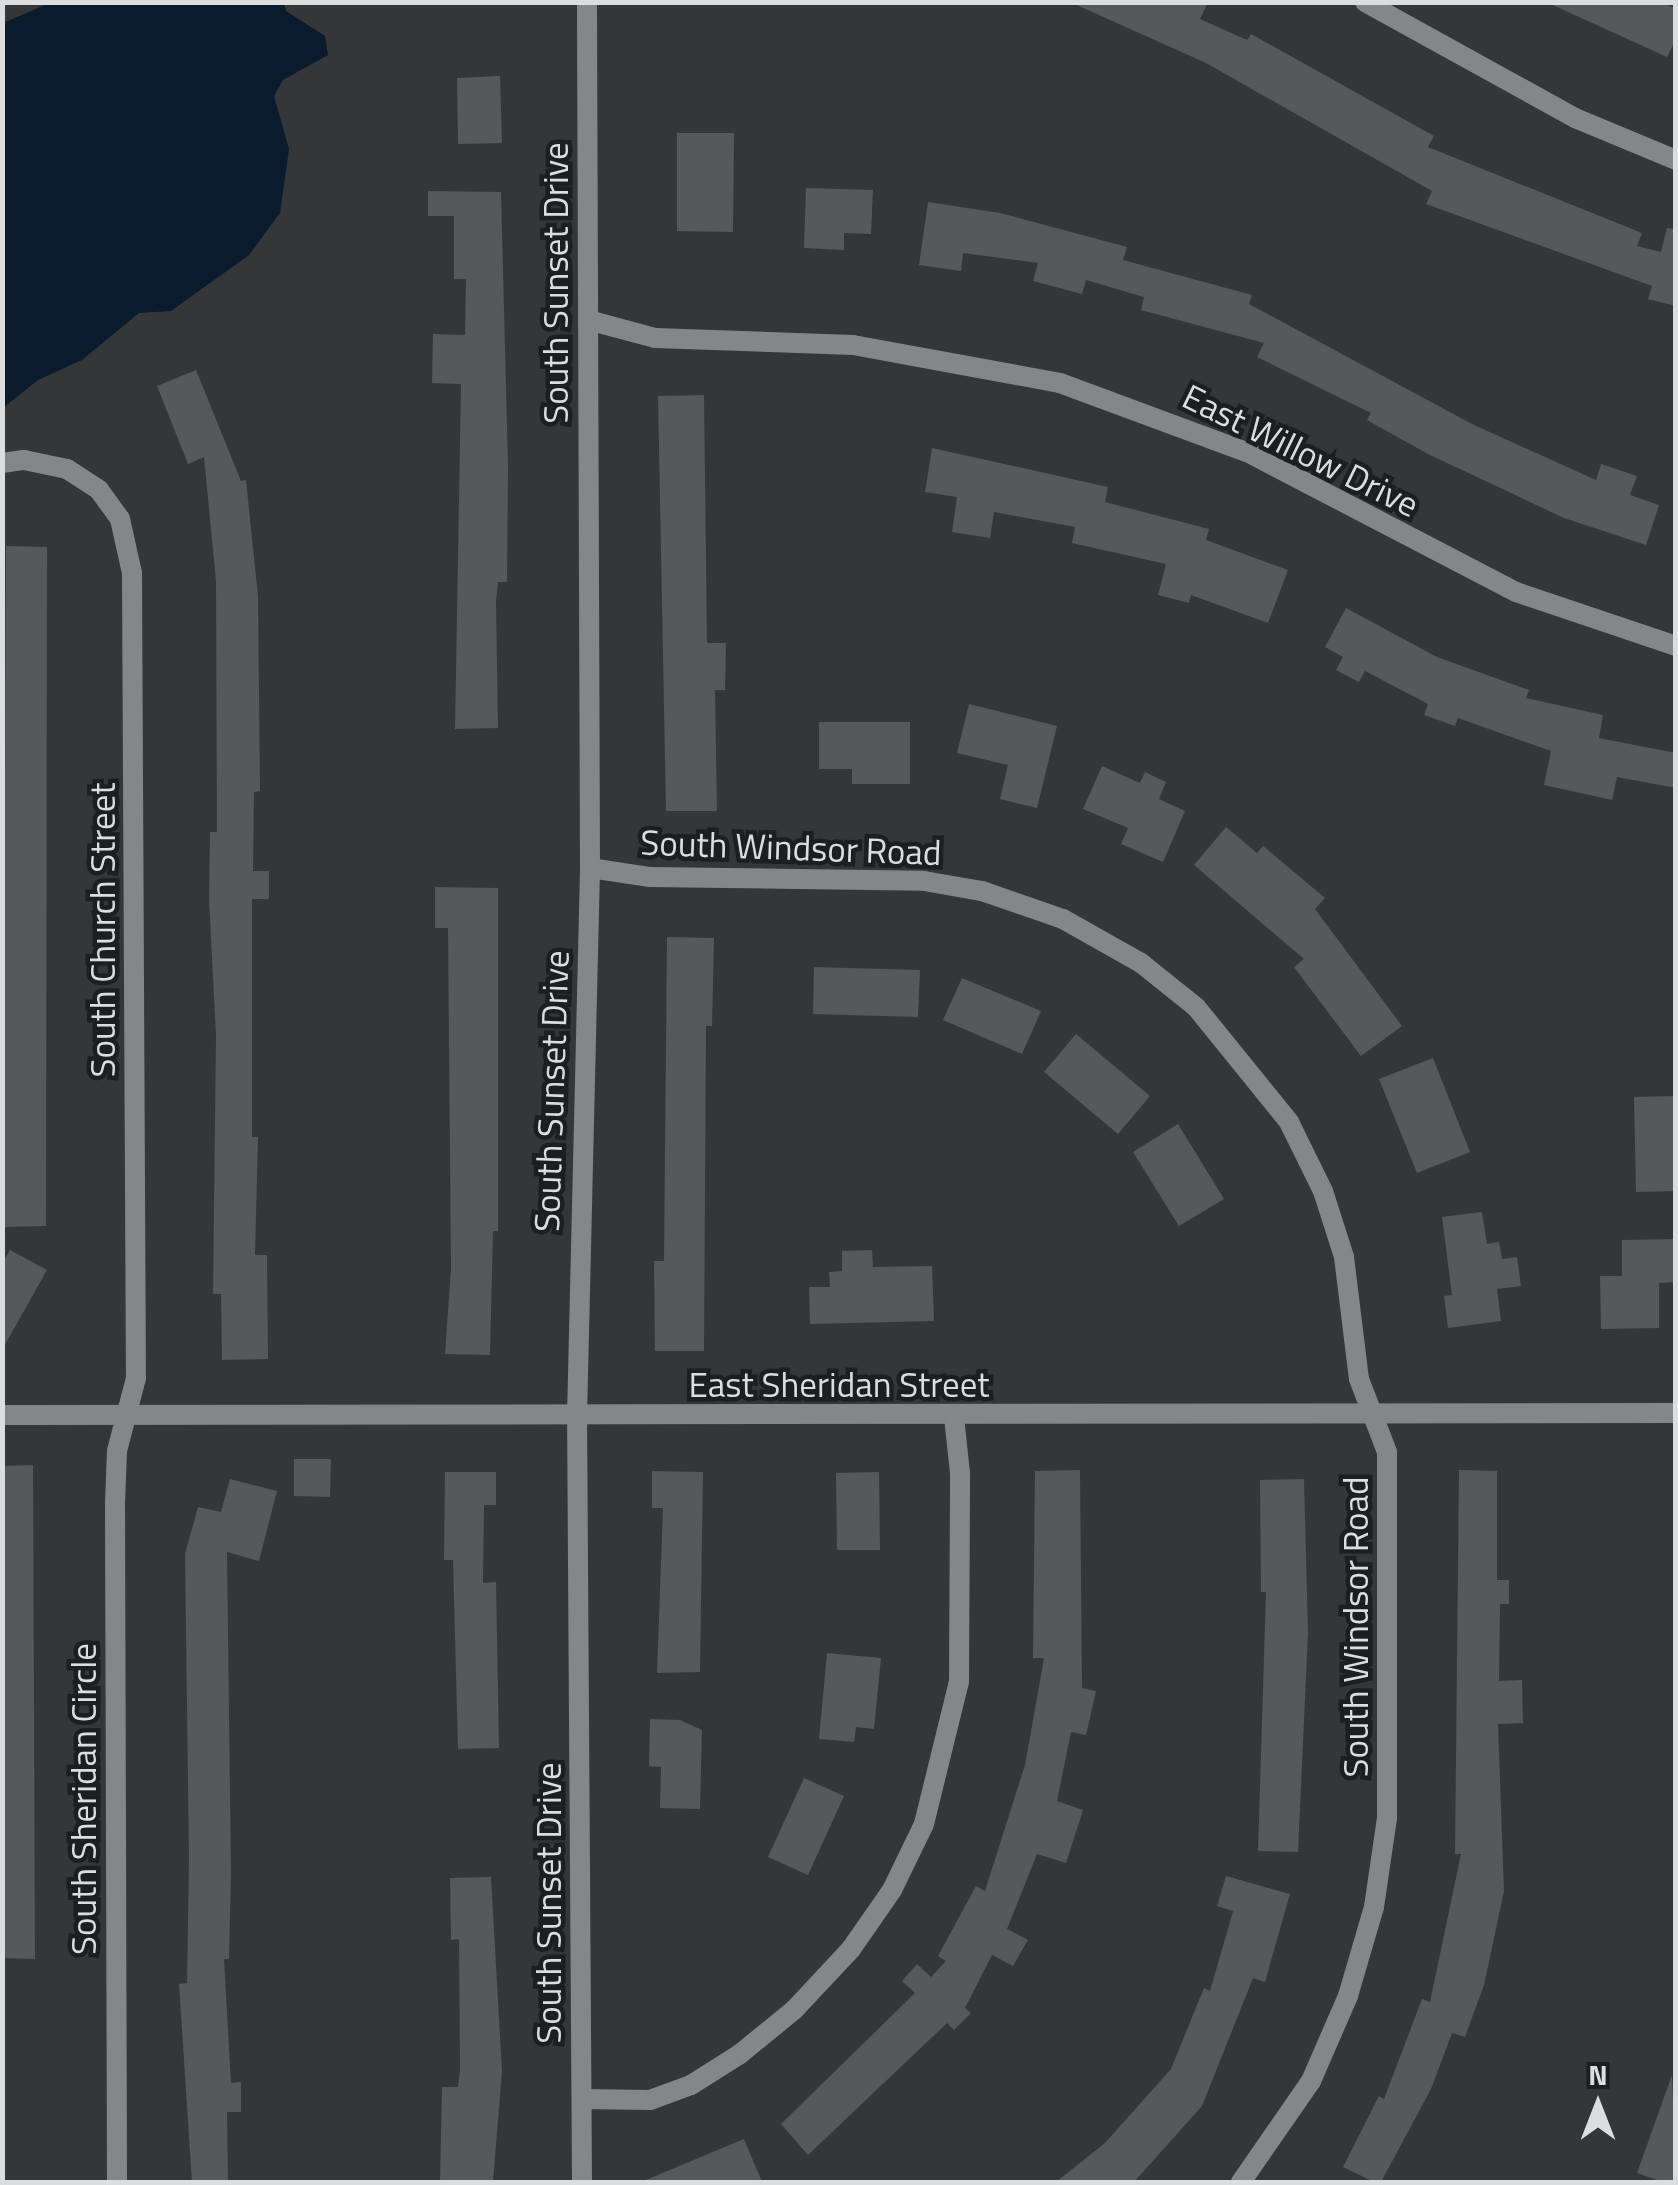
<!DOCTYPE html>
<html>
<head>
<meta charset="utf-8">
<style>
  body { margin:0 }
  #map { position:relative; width:1678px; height:2185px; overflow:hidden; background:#353638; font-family:"Titillium Web",sans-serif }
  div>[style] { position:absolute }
  .water>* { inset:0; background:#0a1b2d }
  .building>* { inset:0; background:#56585a }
  .minor>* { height:20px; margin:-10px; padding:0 10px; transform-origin:10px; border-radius:10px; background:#858688 }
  span { translate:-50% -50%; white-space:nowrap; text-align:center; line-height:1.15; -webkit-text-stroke:9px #1d1e1f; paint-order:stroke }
  .street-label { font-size:35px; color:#dcddde }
  .frame { position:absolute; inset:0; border:5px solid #dcddde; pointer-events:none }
  .north { position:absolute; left:1548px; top:2055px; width:100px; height:100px; -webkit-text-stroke:8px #1d1e1f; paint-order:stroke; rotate:0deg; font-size:28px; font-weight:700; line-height:40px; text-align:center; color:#dcddde }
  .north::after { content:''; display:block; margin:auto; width:35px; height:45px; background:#dcddde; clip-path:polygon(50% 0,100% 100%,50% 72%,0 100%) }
</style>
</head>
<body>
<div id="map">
  <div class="water">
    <div style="clip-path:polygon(52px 2px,284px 3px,286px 11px,325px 36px,328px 55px,283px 80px,274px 96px,289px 149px,280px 213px,249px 255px,171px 311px,139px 313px,82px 360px,38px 380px,3px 408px,3px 23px)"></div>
  </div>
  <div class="building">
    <div style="clip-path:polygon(1070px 2px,1208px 2px,1200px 19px,1247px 40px,1251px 34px,1434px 136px,1428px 147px,1642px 233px,1637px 246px,1661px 252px,1667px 228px,1676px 229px,1676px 306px,1648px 299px,1652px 286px,1426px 204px,1432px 191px,1206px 63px)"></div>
    <div style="clip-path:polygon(1546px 2px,1661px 2px,1676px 9px,1676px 39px,1667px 57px)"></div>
    <div style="clip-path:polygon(500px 76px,502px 143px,458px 144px,457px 78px)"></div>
    <div style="clip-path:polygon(677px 133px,734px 133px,733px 232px,677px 231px)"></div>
    <div style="clip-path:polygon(806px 188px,873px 190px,871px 234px,844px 233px,844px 250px,804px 248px)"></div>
    <div style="clip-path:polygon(428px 191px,501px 192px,508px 466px,507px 582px,498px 582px,496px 601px,498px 728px,455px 729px,461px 384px,432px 383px,433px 334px,465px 335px,466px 279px,454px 279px,454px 216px,428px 216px)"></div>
    <div style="clip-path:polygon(928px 202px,1000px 213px,1127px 247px,1123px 260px,1252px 295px,1249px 304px,1472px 424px,1596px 480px,1601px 464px,1637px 476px,1630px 495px,1659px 505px,1646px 545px,1564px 518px,1428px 454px,1367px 420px,1371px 413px,1257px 357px,1264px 343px,1141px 310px,1144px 297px,1086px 280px,1082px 294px,1033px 281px,1038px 263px,963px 253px,961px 271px,919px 265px)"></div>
    <div style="clip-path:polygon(196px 370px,241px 481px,246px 480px,258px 596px,260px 791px,254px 792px,253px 871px,269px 871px,269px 899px,252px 899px,252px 1137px,258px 1137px,255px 1255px,267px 1255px,268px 1359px,222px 1360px,221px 1294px,213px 1294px,216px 1036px,209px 899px,210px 832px,217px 832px,216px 581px,204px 457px,188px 464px,157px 386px)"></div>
    <div style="clip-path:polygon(704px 395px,707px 643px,726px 643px,725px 690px,715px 690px,717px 811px,666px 811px,658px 396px)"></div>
    <div style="clip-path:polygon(932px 448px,1108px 487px,1105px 502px,1209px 529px,1206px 540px,1288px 570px,1268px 623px,1191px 595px,1189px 603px,1158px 595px,1166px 564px,1072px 543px,1075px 527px,994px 512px,990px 538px,952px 532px,957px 497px,925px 492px)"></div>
    <div style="clip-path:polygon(6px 546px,47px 547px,46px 1226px,3px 1227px)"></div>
    <div style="clip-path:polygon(1346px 608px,1437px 657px,1529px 690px,1526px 698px,1603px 715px,1599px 738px,1676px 753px,1676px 788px,1617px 777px,1612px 800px,1544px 785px,1551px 751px,1458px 718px,1455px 726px,1424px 715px,1428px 704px,1365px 671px,1359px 682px,1336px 670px,1343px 657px,1325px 647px)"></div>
    <div style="clip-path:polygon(969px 704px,1057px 726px,1037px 808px,1000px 799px,1008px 765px,957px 753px)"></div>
    <div style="clip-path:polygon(819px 722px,910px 722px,910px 784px,852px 784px,852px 769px,819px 769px)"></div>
    <div style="clip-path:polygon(1102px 766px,1140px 783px,1145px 772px,1166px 782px,1159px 799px,1185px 811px,1163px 862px,1121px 844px,1128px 828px,1083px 809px)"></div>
    <div style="clip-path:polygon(1226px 827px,1257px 853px,1263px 846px,1325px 898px,1315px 909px,1402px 1026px,1361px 1056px,1294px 967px,1304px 959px,1194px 865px)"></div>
    <div style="clip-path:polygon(435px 887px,498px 888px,498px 1231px,493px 1231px,490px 1355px,445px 1354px,451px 1268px,448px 928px,435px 928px)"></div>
    <div style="clip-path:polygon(667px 937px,714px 938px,712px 1026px,706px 1026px,704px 1351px,655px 1351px,654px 1261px,664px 1261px)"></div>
    <div style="clip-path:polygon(814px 967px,920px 970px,918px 1017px,813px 1014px)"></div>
    <div style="clip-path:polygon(962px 978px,1041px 1011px,1022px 1054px,943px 1020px)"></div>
    <div style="clip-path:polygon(1076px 1034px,1150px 1096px,1118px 1134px,1044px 1072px)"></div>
    <div style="clip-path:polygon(1433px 1058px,1470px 1152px,1417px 1173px,1379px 1079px)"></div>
    <div style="clip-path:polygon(1676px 1096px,1676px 1191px,1636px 1192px,1634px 1097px)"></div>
    <div style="clip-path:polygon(1178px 1124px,1224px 1199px,1179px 1226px,1133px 1152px)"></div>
    <div style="clip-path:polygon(1482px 1212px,1487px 1244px,1499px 1242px,1502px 1259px,1517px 1257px,1521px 1286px,1497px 1289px,1501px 1321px,1448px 1328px,1444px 1296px,1452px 1295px,1442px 1217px)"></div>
    <div style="clip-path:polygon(1676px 1239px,1676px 1282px,1659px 1283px,1659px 1328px,1601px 1329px,1600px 1276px,1622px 1276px,1622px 1240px)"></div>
    <div style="clip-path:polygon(10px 1250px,47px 1270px,2px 1350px,2px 1263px)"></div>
    <div style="clip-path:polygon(872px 1250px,873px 1267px,932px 1266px,934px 1321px,810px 1324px,809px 1287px,830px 1287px,829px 1272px,842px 1271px,842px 1251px)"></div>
    <div style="clip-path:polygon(294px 1459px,331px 1459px,330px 1497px,294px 1496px)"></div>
    <div style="clip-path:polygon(33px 1465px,35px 1959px,2px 1958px,2px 1466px)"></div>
    <div style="clip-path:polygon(1080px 1470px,1082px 1688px,1096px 1691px,1086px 1735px,1071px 1732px,1057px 1801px,1083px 1810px,1066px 1863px,1037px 1854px,1007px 1929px,1028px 1940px,1013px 1966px,992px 1955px,965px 2008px,971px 2013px,954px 2030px,947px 2023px,808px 2155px,781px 2124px,915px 1993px,902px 1981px,917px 1964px,931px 1977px,946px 1961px,938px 1956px,976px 1886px,985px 1891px,1025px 1765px,1044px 1658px,1033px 1658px,1035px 1471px)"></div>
    <div style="clip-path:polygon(1459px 1470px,1497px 1471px,1497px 1580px,1509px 1580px,1509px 1604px,1500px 1604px,1499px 1681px,1522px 1680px,1523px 1723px,1498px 1724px,1504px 1891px,1484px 1985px,1465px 2037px,1452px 2033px,1431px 2089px,1381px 2182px,1374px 2182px,1343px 2167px,1379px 2096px,1384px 2099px,1422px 1999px,1430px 2002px,1461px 1854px,1455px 1854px)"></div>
    <div style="clip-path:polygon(652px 1471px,703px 1472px,700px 1672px,657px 1673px,663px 1508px,652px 1508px)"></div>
    <div style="clip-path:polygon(445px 1472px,496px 1472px,496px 1505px,484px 1505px,483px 1583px,496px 1582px,499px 1748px,458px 1749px,453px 1560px,444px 1560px)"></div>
    <div style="clip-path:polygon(879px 1472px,880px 1550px,837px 1550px,836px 1473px)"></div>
    <div style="clip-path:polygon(230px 1479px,277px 1491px,259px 1561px,227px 1552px,231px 1873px,229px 1959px,224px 1959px,231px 2083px,241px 2082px,241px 2112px,227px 2112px,228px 2182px,192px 2182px,179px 1984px,187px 1983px,189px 1859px,185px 1554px,198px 1507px,221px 1512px)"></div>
    <div style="clip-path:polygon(1304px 1479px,1308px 1633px,1298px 1852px,1258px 1851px,1266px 1592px,1261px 1592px,1260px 1480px)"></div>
    <div style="clip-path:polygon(827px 1653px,881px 1658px,874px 1729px,856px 1727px,854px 1742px,819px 1739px)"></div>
    <div style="clip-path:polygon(650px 1719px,680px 1720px,702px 1730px,700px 1809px,660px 1808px,661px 1767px,649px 1766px)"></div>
    <div style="clip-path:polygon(804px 1778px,844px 1796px,808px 1875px,768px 1857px)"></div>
    <div style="clip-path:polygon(1226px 1876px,1290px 1894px,1265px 1982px,1253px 1978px,1202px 2106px,1134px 2182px,1056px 2182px,1105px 2143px,1171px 2069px,1204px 1988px,1210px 1991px,1233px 1911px,1217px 1906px)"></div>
    <div style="clip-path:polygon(491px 1877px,502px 2071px,493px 2182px,440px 2182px,442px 2087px,458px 2087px,460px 2070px,459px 1939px,451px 1940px,450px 1878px)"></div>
    <div style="clip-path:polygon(1672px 2075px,1676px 2182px,1663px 2182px,1637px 2173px)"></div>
    <div style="clip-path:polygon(744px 2139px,762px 2182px,641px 2182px)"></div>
  </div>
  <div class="minor">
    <div style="left:1365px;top:2px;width:240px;rotate:28.9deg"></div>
    <div style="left:1575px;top:118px;width:109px;rotate:22.6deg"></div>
    <div style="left:588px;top:320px;width:69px;rotate:15deg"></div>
    <div style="left:655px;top:338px;width:198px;rotate:2deg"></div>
    <div style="left:853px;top:345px;width:210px;rotate:10.4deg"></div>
    <div style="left:1060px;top:383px;width:199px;rotate:20.3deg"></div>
    <div style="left:1247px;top:452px;width:303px;rotate:27.5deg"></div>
    <div style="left:1516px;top:592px;width:169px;rotate:18.6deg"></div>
    <div style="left:2px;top:463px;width:22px;rotate:-8deg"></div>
    <div style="left:24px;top:460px;width:44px;rotate:11.8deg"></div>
    <div style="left:67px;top:469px;width:38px;rotate:33deg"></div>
    <div style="left:99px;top:490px;width:36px;rotate:54deg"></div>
    <div style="left:120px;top:519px;width:55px;rotate:77.5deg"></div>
    <div style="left:132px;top:573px;width:805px;rotate:89.72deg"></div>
    <div style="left:136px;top:1378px;width:75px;rotate:104.6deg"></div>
    <div style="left:117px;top:1451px;width:53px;rotate:92.2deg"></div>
    <div style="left:115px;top:1504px;width:678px;rotate:89.83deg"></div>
    <div style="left:590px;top:868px;width:61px;rotate:8.5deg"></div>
    <div style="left:650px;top:877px;width:274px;rotate:0.8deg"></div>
    <div style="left:924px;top:881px;width:59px;rotate:9.8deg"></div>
    <div style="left:982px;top:891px;width:86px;rotate:19.1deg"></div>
    <div style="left:1063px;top:919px;width:90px;rotate:29.4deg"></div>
    <div style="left:1141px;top:963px;width:70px;rotate:38.7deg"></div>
    <div style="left:1196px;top:1007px;width:148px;rotate:51deg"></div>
    <div style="left:1289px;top:1122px;width:77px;rotate:63.8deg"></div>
    <div style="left:1323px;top:1191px;width:69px;rotate:72.3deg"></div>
    <div style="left:1344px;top:1257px;width:123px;rotate:83deg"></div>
    <div style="left:1359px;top:1379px;width:78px;rotate:69deg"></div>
    <div style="left:1387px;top:1452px;width:366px;rotate:90deg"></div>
    <div style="left:1387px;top:1818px;width:90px;rotate:98.3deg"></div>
    <div style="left:1374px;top:1907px;width:93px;rotate:106.3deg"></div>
    <div style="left:1348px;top:1996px;width:93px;rotate:113.5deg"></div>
    <div style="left:1311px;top:2081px;width:123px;rotate:124.7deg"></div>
    <div style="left:2px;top:1415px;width:1674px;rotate:-0.07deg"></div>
    <div style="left:582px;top:2099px;width:68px;rotate:0.8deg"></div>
    <div style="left:650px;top:2100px;width:44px;rotate:-20.1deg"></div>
    <div style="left:691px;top:2085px;width:58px;rotate:-32.3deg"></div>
    <div style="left:740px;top:2054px;width:70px;rotate:-39.2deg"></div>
    <div style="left:794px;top:2010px;width:83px;rotate:-46.9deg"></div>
    <div style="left:851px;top:1949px;width:72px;rotate:-55.2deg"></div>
    <div style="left:892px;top:1890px;width:73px;rotate:-64.1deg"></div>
    <div style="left:924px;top:1824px;width:147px;rotate:-76.2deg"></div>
    <div style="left:959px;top:1681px;width:208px;rotate:-89.7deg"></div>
    <div style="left:960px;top:1473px;width:56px;rotate:-96.1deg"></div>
    <div style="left:582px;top:2182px;width:765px;rotate:-90.37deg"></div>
    <div style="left:577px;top:1417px;width:549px;rotate:-88.64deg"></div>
    <div style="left:590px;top:868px;width:866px;rotate:-90.2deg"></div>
  </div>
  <div class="street-label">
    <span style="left:555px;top:283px;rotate:-90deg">South Sunset Drive</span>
    <span style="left:1301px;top:450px;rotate:26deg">East Willow Drive</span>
    <span style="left:791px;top:847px;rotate:2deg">South Windsor Road</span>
    <span style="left:102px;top:930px;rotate:-90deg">South Church Street</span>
    <span style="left:551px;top:1091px;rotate:-88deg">South Sunset Drive</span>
    <span style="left:839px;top:1384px">East Sheridan Street</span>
    <span style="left:1355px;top:1627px;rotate:-90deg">South Windsor Road</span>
    <span style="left:83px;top:1799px;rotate:-90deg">South Sheridan Circle</span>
    <span style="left:548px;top:1903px;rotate:-90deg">South Sunset Drive</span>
  </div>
  <div class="frame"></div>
  <div class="north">N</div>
</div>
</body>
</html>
